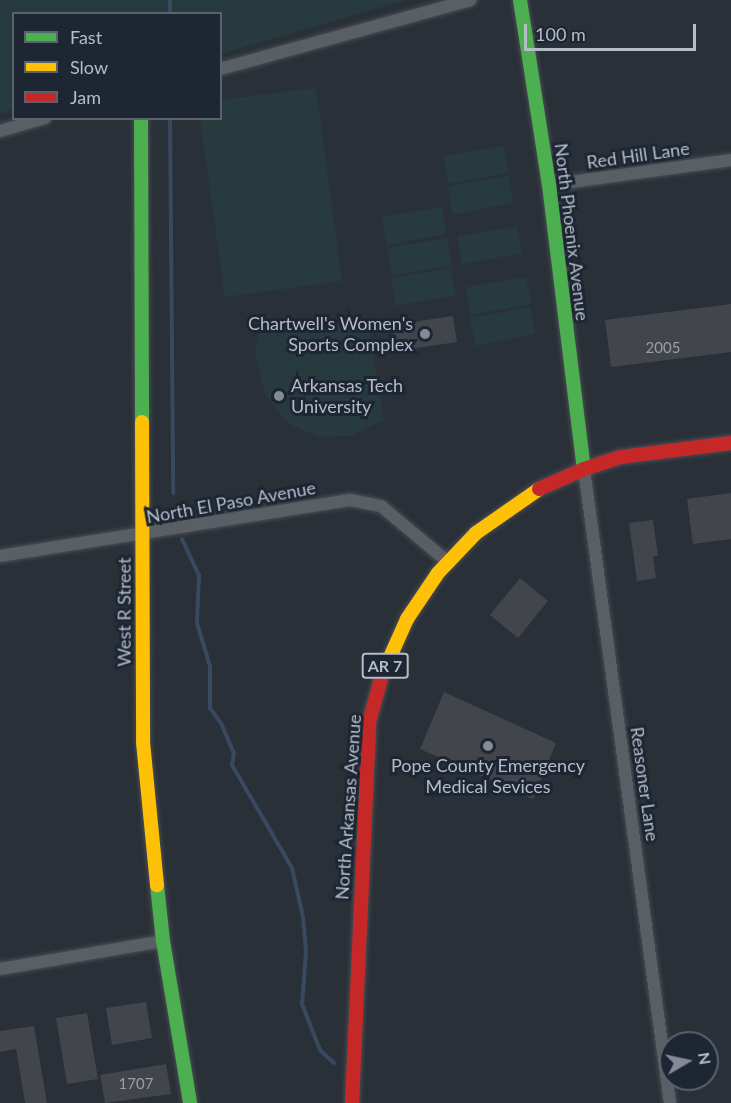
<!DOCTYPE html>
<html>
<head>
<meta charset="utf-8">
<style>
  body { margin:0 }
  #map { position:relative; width:731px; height:1103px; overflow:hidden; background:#2a3037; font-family:Lato,sans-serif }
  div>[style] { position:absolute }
  .green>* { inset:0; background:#273a3d }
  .stream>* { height:4px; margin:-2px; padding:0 2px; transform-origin:2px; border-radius:2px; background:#384960 }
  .building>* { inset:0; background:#42464c }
  .roads { filter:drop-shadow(0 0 2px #484c52) drop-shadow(0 0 2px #484c52) }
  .street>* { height:12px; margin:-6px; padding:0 6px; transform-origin:6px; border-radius:6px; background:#5a5e65 }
  .fast>* { height:14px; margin:-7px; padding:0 7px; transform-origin:7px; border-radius:7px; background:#4caf50 }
  .slow>* { height:14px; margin:-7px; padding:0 7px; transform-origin:7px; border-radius:7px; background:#ffc107 }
  .jam>* { height:14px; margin:-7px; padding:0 7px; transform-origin:7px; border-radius:7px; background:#c62828 }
  .dots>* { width:16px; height:16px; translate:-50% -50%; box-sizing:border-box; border:3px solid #1d2632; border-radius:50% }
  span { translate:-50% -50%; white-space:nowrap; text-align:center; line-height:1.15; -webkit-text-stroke:6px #1d2632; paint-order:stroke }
  .number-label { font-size:15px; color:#989ea9 }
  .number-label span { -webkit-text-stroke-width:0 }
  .shield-label span { padding:2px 4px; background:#1d2632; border:2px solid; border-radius:4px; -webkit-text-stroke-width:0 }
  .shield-label { font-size:16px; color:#b4bcc8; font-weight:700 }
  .street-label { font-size:18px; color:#b4bcc8 }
  .poi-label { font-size:18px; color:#b4bcc8 }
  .right { translate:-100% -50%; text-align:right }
  .left { translate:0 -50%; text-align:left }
  .legend { position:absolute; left:12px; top:12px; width:210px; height:108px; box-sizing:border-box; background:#1d2632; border:2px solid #59626e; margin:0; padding:8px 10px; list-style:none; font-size:18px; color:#b4bcc8 }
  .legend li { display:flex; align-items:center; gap:12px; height:30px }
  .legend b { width:30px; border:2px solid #59626e }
  .north { position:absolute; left:659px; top:1031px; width:60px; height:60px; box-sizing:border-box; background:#1d2632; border:2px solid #59626e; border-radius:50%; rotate:81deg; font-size:16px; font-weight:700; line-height:24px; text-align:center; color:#b4bcc8 }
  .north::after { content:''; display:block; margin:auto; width:21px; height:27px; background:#848b95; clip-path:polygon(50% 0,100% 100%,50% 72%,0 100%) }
  .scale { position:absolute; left:524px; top:24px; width:172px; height:27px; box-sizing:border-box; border:3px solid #b4bcc8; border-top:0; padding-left:8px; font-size:18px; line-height:21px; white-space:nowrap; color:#b4bcc8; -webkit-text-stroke:4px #1d2632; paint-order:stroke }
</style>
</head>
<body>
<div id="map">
  <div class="green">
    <div style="clip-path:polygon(0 0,405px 0,221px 54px,220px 14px,14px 14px,13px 109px,0 113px)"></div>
    <div style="clip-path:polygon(316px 88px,342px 281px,225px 297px,200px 119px,220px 118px,221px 100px)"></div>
    <div style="clip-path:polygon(503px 146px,508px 173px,448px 184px,443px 156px)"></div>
    <div style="clip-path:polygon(508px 176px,513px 203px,453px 215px,448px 186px)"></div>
    <div style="clip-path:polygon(442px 207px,446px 234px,387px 245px,381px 217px)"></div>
    <div style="clip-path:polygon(517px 226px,522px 253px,462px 264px,457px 236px)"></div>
    <div style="clip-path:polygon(447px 238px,452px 265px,392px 276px,387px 248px)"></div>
    <div style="clip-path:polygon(451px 268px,456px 295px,396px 306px,391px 278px)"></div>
    <div style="clip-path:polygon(526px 277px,531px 304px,471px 315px,466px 287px)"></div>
    <div style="clip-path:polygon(530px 307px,535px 334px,475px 346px,470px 318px)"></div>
    <div style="clip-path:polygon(367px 317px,384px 420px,351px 436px,320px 437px,289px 424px,266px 396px,255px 355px,259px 331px)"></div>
  </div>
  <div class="stream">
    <div style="left:170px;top:0;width:14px;rotate:90deg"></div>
    <div style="left:170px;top:118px;width:375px;rotate:89.5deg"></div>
    <div style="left:182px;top:539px;width:40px;rotate:65deg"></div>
    <div style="left:199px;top:575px;width:48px;rotate:92.4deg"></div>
    <div style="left:197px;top:623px;width:45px;rotate:73.2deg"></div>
    <div style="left:210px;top:666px;width:42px;rotate:90deg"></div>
    <div style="left:210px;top:708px;width:19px;rotate:54deg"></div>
    <div style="left:221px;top:723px;width:33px;rotate:67deg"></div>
    <div style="left:234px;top:753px;width:12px;rotate:99deg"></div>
    <div style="left:232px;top:765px;width:119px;rotate:59.8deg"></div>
    <div style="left:292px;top:868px;width:50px;rotate:77.3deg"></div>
    <div style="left:303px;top:917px;width:35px;rotate:85deg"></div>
    <div style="left:306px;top:952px;width:52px;rotate:94.4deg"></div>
    <div style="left:302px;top:1004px;width:49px;rotate:68.6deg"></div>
    <div style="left:320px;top:1050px;width:19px;rotate:43deg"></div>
  </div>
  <div class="building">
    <div style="clip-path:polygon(731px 304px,731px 352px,611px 367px,605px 320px)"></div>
    <div style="clip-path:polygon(453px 316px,457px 342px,397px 351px,393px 325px)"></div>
    <div style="clip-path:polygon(731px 493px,731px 539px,693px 544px,687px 499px)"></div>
    <div style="clip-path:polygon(653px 520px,658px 556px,653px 556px,656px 578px,637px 581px,629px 523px)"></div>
    <div style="clip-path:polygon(520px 578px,548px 601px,518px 638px,490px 615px)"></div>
    <div style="clip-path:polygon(444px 692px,556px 743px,533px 799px,420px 749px)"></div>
    <div style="clip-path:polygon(146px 1002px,152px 1038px,112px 1045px,106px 1008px)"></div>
    <div style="clip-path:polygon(87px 1013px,98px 1079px,67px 1084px,56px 1018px)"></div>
    <div style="clip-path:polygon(34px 1026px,47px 1103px,25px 1103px,16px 1049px,0 1052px,0 1031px)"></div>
    <div style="clip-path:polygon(166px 1064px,171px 1094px,105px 1103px,100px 1075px)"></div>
  </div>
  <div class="roads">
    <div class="street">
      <div style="left:220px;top:69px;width:260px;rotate:-15.4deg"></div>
      <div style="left:0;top:131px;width:47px;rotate:-16.1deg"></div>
      <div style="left:549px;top:185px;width:184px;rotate:-7.8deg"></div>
      <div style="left:584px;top:469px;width:640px;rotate:82.28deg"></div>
      <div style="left:0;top:556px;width:354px;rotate:-9.1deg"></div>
      <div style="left:350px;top:500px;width:32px;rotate:11deg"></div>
      <div style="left:381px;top:506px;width:87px;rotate:39.9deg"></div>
      <div style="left:0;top:969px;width:165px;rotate:-9.7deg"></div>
    </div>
    <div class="fast">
      <div style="left:520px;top:0;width:187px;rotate:81.1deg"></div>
      <div style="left:549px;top:185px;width:286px;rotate:83deg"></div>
      <div style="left:141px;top:118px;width:304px;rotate:89.8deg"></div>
      <div style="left:157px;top:885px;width:56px;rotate:83.9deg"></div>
      <div style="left:163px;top:941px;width:164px;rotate:80.5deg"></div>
    </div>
    <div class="slow">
      <div style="left:142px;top:422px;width:320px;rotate:89.8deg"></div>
      <div style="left:143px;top:742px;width:144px;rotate:84.4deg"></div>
      <div style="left:382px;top:675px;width:61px;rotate:-65.9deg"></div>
      <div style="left:407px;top:619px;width:55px;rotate:-56deg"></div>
      <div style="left:438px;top:573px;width:55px;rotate:-46.5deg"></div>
      <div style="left:476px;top:533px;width:77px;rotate:-34.9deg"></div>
    </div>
    <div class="jam">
      <div style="left:539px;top:489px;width:49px;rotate:-24deg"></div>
      <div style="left:584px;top:469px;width:39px;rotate:-18deg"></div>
      <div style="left:621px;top:457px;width:111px;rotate:-7.3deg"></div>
      <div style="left:352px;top:1103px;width:381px;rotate:-87.4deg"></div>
      <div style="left:369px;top:722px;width:49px;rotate:-74.5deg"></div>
    </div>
  </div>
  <div class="dots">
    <div style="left:425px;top:334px;background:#848b95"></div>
    <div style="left:279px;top:396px;background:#848b95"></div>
    <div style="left:488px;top:746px;background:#848b95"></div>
  </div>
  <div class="number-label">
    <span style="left:663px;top:348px">2005</span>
    <span style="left:136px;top:1084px">1707</span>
  </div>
  <div class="shield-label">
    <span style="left:385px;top:666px">AR 7</span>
  </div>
  <div class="street-label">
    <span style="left:638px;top:155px;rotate:-8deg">Red Hill Lane</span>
    <span style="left:572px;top:232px;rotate:83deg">North Phoenix Avenue</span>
    <span style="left:231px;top:502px;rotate:-10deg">North El Paso Avenue</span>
    <span style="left:124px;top:612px;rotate:-90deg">West R Street</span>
    <span style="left:645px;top:784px;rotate:82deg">Reasoner Lane</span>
    <span style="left:348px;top:807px;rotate:-86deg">North Arkansas Avenue</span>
  </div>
  <div class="poi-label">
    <span class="right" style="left:413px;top:334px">Chartwell's Women's<br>Sports Complex</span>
    <span class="left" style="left:291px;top:396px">Arkansas Tech<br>University</span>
    <span style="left:488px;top:776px">Pope County Emergency<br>Medical Sevices</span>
  </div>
  <ul class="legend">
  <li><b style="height:8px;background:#4caf50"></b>Fast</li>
  <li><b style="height:8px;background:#ffc107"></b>Slow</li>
  <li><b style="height:8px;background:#c62828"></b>Jam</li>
  </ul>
  <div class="north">N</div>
  <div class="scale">100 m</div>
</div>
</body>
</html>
